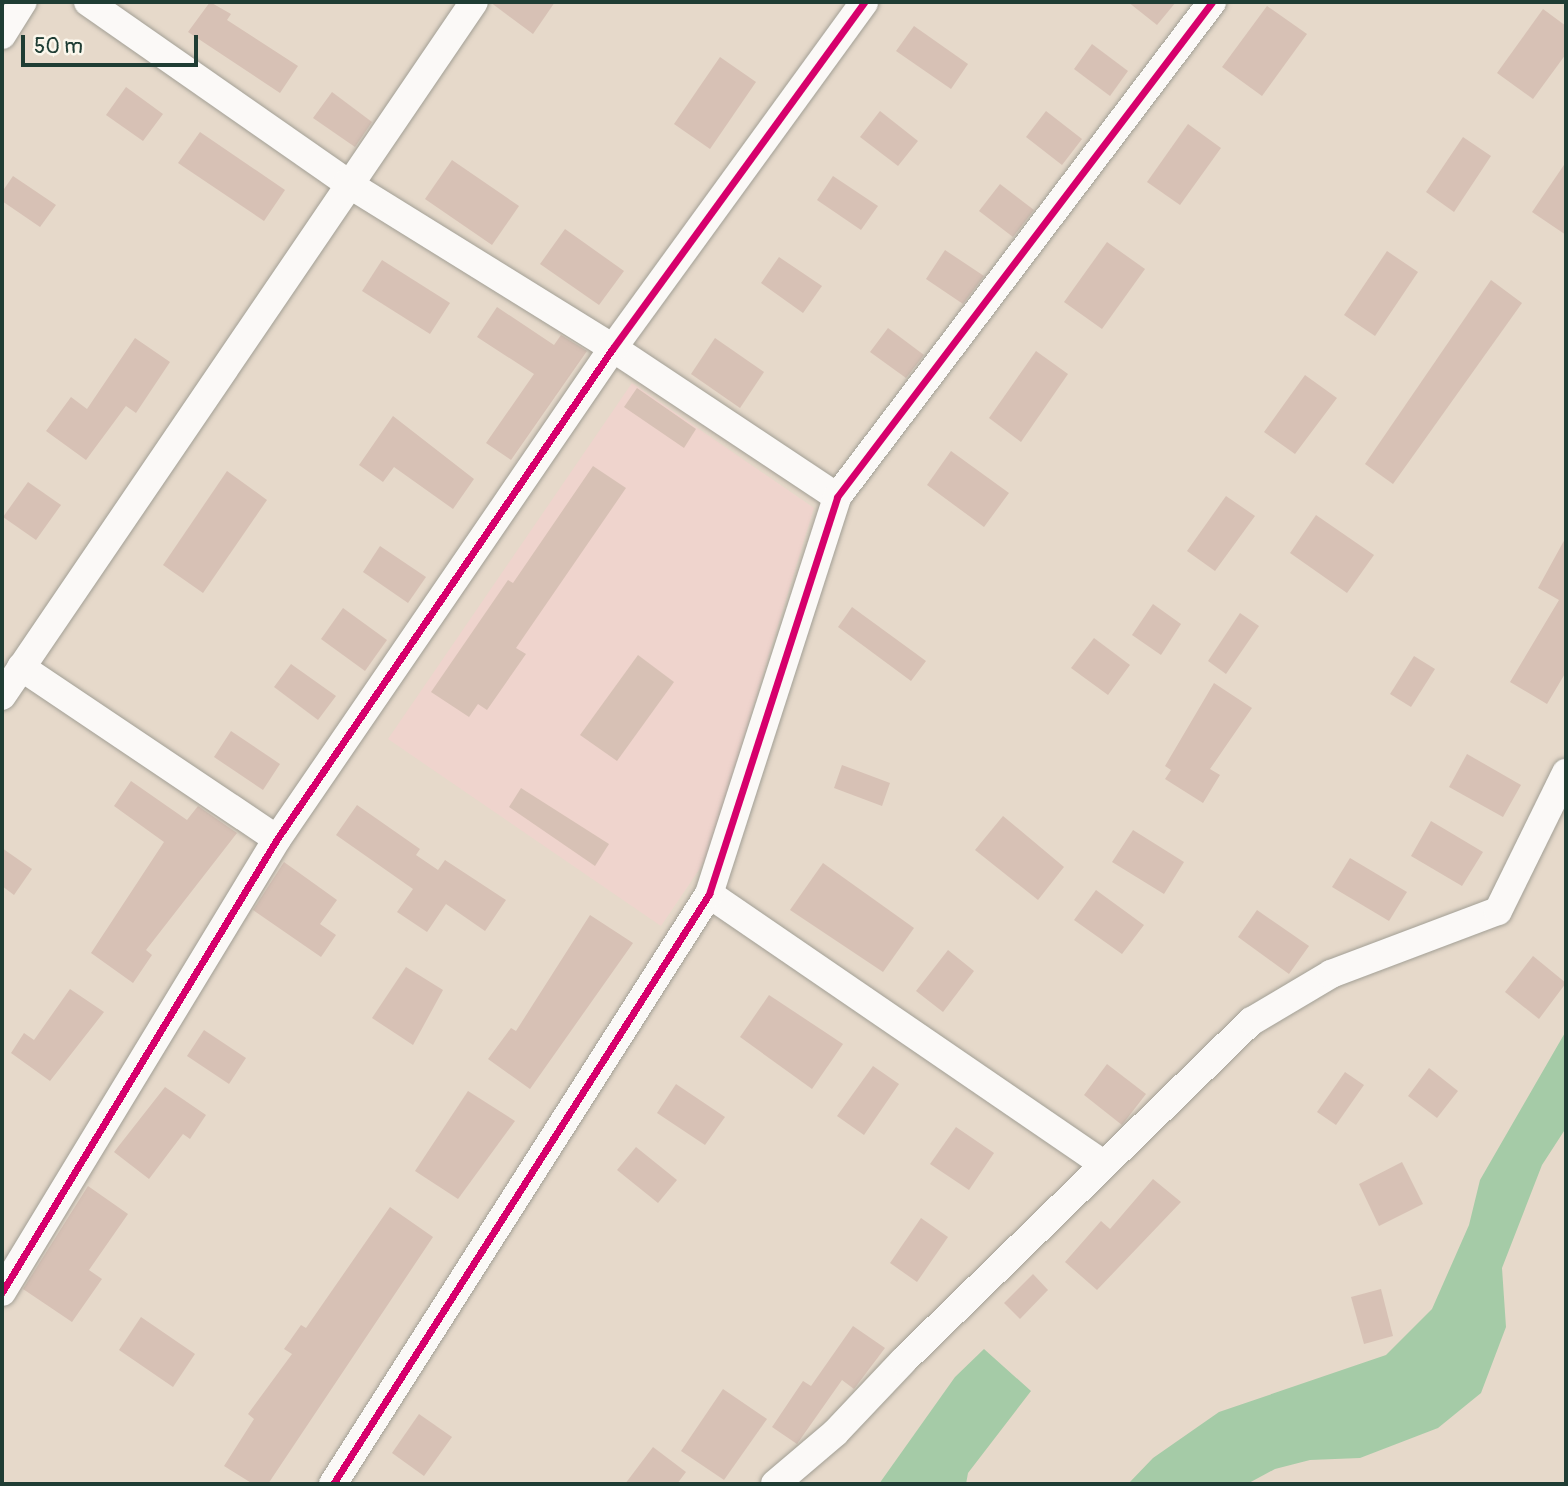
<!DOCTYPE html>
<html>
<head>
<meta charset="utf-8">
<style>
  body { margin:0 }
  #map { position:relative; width:1568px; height:1486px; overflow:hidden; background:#e6d9ca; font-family:Pangolin,sans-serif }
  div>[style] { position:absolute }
  .built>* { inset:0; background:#efd4cd }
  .forest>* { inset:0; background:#a5cba7 }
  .building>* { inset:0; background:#d7c1b5 }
  .roads { filter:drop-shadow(0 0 2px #a29f95) drop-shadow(0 0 2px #a29f95) }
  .street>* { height:28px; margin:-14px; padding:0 14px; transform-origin:14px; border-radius:14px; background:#fbf9f7 }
  .cycleway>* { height:7px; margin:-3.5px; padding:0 3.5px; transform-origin:3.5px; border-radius:3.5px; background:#d6006c }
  span { translate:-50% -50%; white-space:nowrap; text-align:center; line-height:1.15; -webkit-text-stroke:5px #fbf7ec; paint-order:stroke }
  .frame { position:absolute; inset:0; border:4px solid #1f3d34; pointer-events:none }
  .scale { position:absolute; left:21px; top:35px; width:177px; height:32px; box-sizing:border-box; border:4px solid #1f3d34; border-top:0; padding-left:9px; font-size:21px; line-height:24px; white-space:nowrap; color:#1f3d34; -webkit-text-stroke:5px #fbf7ec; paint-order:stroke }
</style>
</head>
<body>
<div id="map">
  <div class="built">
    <div style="clip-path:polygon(632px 383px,814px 508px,707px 858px,661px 926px,388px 739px)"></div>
  </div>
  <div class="forest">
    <div style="clip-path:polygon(1566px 1031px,1566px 1128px,1542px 1165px,1502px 1268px,1506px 1327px,1481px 1393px,1438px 1428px,1360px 1458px,1310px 1460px,1275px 1469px,1247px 1484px,1128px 1484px,1153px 1458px,1219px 1412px,1386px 1355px,1432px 1309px,1469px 1225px,1480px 1180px)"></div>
    <div style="clip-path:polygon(984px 1349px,1031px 1391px,968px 1473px,966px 1484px,879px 1484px,955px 1377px)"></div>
  </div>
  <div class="building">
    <div style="clip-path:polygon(210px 2px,231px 14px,227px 20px,298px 66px,280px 93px,188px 32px)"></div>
    <div style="clip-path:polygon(490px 2px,555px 2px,533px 34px)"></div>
    <div style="clip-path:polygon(1128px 2px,1176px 2px,1157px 25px)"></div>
    <div style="clip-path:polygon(1267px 6px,1307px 34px,1262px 96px,1222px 67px)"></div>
    <div style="clip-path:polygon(1543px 9px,1566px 26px,1566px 54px,1533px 99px,1497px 73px)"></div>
    <div style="clip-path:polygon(914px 26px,968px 64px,951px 89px,896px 51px)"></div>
    <div style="clip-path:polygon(1092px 44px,1128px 71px,1110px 96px,1074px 69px)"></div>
    <div style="clip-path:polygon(720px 57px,756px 82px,710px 149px,674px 124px)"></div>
    <div style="clip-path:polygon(126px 87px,163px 114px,143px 141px,106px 115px)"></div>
    <div style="clip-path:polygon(332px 92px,372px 122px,355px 147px,313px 118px)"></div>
    <div style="clip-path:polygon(880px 111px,918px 141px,898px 166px,860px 137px)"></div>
    <div style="clip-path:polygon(1046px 111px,1082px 139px,1062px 165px,1026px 137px)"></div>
    <div style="clip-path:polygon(1188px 124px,1221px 148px,1180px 205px,1147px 182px)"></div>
    <div style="clip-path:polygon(200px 132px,285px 190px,264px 221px,178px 163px)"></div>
    <div style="clip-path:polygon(1463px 137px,1491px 156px,1454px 212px,1426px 192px)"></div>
    <div style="clip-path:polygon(452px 160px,519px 206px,492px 245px,425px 199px)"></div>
    <div style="clip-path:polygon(1566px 162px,1566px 235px,1532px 212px)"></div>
    <div style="clip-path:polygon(13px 176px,56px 205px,40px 227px,2px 201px,2px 192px)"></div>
    <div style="clip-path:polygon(833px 176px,878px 206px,861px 230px,817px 200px)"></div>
    <div style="clip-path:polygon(1000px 184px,1034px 210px,1013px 237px,979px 211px)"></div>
    <div style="clip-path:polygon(565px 229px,624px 271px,599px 305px,540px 264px)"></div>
    <div style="clip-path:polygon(1107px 242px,1145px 269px,1102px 329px,1064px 302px)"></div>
    <div style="clip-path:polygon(945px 250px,984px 276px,963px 304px,926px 279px)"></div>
    <div style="clip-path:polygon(1387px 251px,1418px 272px,1375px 336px,1344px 315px)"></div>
    <div style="clip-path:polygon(779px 257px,822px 286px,803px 313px,761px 283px)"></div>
    <div style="clip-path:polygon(382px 260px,450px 303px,430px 334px,362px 291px)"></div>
    <div style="clip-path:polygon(1491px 280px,1522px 303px,1393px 484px,1365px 464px)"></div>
    <div style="clip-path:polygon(497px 307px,554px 345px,561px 335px,587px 351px,511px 460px,486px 443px,534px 374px,477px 337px)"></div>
    <div style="clip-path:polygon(888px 328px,924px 355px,906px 378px,870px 352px)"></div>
    <div style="clip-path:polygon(135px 338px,170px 362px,136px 413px,126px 406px,86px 460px,46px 431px,71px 397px,87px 409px)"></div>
    <div style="clip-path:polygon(715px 338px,764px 372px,740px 408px,691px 374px)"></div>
    <div style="clip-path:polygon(1036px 351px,1068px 374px,1021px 442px,989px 418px)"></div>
    <div style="clip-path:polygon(1305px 375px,1337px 398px,1295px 454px,1264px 432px)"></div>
    <div style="clip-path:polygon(637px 388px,696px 429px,684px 448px,624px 407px)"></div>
    <div style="clip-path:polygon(393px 416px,474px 479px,453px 509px,394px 467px,383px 482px,359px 465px)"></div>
    <div style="clip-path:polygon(951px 451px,1009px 493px,984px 527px,927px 485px)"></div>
    <div style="clip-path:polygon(593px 466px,626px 488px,516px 648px,526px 654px,487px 710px,478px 704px,469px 717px,431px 692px,508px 580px,513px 583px)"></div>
    <div style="clip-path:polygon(227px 471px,267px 500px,203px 593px,163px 565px)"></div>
    <div style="clip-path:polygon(28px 482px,61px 505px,36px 540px,3px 517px)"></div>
    <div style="clip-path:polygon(1226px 496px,1255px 516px,1215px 571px,1187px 551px)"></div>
    <div style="clip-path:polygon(1316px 515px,1374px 555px,1347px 593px,1290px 553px)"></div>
    <div style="clip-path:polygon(1566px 537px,1566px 672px,1547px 704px,1510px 682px,1559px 600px,1538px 588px)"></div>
    <div style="clip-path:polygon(380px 546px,426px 577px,408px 603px,363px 572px)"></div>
    <div style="clip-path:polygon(1153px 604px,1181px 624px,1161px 655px,1132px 635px)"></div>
    <div style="clip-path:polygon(852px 607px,926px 661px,911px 681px,838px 627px)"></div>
    <div style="clip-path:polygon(343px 608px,387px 640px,365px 671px,321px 639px)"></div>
    <div style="clip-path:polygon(1240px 613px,1259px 626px,1226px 674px,1208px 661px)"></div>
    <div style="clip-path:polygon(1094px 638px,1130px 665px,1108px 695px,1071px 668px)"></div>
    <div style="clip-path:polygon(638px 655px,674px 682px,617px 761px,580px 735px)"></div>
    <div style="clip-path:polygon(1414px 656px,1435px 669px,1411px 707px,1390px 694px)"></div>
    <div style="clip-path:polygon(291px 664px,336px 696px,318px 720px,274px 687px)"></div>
    <div style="clip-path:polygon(1214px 683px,1252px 708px,1210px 769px,1220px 775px,1203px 803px,1165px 779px,1171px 770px,1165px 766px)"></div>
    <div style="clip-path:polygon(231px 731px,280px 764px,263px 790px,214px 757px)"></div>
    <div style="clip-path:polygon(1467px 754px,1521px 785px,1503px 817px,1449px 787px)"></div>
    <div style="clip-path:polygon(842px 765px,890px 783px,882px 806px,834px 788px)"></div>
    <div style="clip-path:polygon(131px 781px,187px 820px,198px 806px,237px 833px,146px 950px,152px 955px,133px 983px,91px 953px,164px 842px,114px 806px)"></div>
    <div style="clip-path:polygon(521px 788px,609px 844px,595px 866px,509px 807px)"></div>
    <div style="clip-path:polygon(357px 805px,420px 849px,416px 855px,438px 870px,445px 860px,506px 900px,485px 931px,446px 904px,427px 932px,397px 912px,413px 889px,336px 835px)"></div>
    <div style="clip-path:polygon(1003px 816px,1064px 867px,1038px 900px,975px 850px)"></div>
    <div style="clip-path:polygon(1431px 821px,1483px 852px,1462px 886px,1411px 856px)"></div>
    <div style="clip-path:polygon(1133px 830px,1184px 862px,1164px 894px,1112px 862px)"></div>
    <div style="clip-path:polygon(2px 848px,32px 869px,14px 895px,2px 886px)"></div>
    <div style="clip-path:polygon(1350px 858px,1407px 892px,1389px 921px,1332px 887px)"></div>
    <div style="clip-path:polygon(284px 862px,337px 900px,320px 924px,336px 935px,321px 957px,253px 910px)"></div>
    <div style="clip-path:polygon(823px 863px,914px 928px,883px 972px,790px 910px)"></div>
    <div style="clip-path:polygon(1096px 890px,1144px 925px,1122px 954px,1074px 920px)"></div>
    <div style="clip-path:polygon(1257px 910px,1309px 946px,1289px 974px,1238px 937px)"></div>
    <div style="clip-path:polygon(590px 915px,633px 943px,530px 1089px,488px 1059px,511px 1028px,516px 1031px)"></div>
    <div style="clip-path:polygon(948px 950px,974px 971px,943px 1012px,916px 991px)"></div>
    <div style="clip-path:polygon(1533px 956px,1566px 983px,1539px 1019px,1505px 992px)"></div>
    <div style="clip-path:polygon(406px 967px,443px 990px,413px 1045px,372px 1018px)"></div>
    <div style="clip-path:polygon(70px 989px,104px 1012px,50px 1081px,11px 1053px,24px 1033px,34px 1040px)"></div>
    <div style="clip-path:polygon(769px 995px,843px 1044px,812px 1089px,740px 1037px)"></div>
    <div style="clip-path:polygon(204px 1030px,246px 1058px,229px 1084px,187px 1056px)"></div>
    <div style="clip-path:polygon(1107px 1064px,1146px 1094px,1122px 1125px,1084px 1095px)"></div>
    <div style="clip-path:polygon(873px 1066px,899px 1084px,864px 1135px,837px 1116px)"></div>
    <div style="clip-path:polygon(1429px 1068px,1458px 1091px,1437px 1118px,1408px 1096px)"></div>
    <div style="clip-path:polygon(1345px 1072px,1364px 1085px,1336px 1125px,1317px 1112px)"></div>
    <div style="clip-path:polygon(676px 1084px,725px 1117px,705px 1145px,657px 1113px)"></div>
    <div style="clip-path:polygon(165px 1087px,206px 1115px,190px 1139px,183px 1134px,149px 1179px,114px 1152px)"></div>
    <div style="clip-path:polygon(468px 1091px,515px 1121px,458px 1199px,415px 1171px)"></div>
    <div style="clip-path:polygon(956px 1127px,994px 1153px,969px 1190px,930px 1164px)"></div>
    <div style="clip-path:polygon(636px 1147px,677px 1180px,658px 1203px,617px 1170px)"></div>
    <div style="clip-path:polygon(1402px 1162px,1423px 1204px,1379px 1226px,1359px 1184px)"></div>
    <div style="clip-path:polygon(1153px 1179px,1181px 1202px,1097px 1290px,1065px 1262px,1101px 1221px,1110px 1229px)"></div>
    <div style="clip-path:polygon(88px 1186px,128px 1214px,89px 1270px,102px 1279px,72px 1322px,23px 1289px)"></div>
    <div style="clip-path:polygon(390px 1207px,433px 1237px,268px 1484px,253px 1484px,224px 1466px,254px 1419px,248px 1414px,292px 1354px,284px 1349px,301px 1325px,306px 1328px)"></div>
    <div style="clip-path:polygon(921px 1218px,948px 1237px,917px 1282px,890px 1263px)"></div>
    <div style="clip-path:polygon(1033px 1274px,1048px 1290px,1020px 1319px,1004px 1303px)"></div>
    <div style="clip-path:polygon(1381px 1289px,1393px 1336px,1364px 1344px,1351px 1297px)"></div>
    <div style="clip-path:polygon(141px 1317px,195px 1354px,173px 1387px,119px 1350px)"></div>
    <div style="clip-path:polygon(853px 1326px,885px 1348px,854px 1389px,842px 1380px,797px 1444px,772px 1427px,803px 1381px,811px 1386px)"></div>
    <div style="clip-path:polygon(723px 1389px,767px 1419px,724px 1480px,681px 1451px)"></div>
    <div style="clip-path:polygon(419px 1414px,452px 1437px,424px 1476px,392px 1453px)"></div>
    <div style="clip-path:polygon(653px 1447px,686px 1472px,677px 1484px,625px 1484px)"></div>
  </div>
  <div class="roads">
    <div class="street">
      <div style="left:88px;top:2px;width:316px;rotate:34.9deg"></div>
      <div style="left:347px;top:183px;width:313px;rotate:31.8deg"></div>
      <div style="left:613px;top:348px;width:269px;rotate:33.6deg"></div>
      <div style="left:2px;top:35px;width:39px;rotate:-58deg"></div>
      <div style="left:21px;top:667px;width:308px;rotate:33.9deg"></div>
      <div style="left:2px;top:696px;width:839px;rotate:-55.78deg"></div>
      <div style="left:709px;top:894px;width:478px;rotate:34.4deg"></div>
      <div style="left:2px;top:1292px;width:530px;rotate:-58.74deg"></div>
      <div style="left:277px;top:839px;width:595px;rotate:-55.62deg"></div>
      <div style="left:613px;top:348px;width:427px;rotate:-54deg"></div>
      <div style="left:333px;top:1484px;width:700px;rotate:-57.49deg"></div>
      <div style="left:709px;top:894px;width:417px;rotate:-72.1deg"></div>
      <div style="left:837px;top:497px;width:621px;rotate:-52.85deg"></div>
      <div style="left:775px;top:1484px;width:79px;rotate:-40.4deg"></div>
      <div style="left:835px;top:1433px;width:99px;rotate:-46.6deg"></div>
      <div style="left:903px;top:1361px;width:487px;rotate:-44.3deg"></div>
      <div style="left:1252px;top:1021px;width:92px;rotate:-30.7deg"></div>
      <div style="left:1331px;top:974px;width:178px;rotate:-20.7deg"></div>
      <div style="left:1498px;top:911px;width:154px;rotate:-63.8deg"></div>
    </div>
  </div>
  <div class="cycleway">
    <div style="left:2px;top:1292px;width:530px;rotate:-58.74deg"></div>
    <div style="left:277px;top:839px;width:595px;rotate:-55.62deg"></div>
    <div style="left:613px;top:348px;width:427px;rotate:-54deg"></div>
    <div style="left:333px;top:1484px;width:700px;rotate:-57.49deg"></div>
    <div style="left:709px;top:894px;width:417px;rotate:-72.1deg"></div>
    <div style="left:837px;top:497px;width:621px;rotate:-52.85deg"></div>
  </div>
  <div class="frame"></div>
  <div class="scale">50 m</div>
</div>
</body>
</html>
